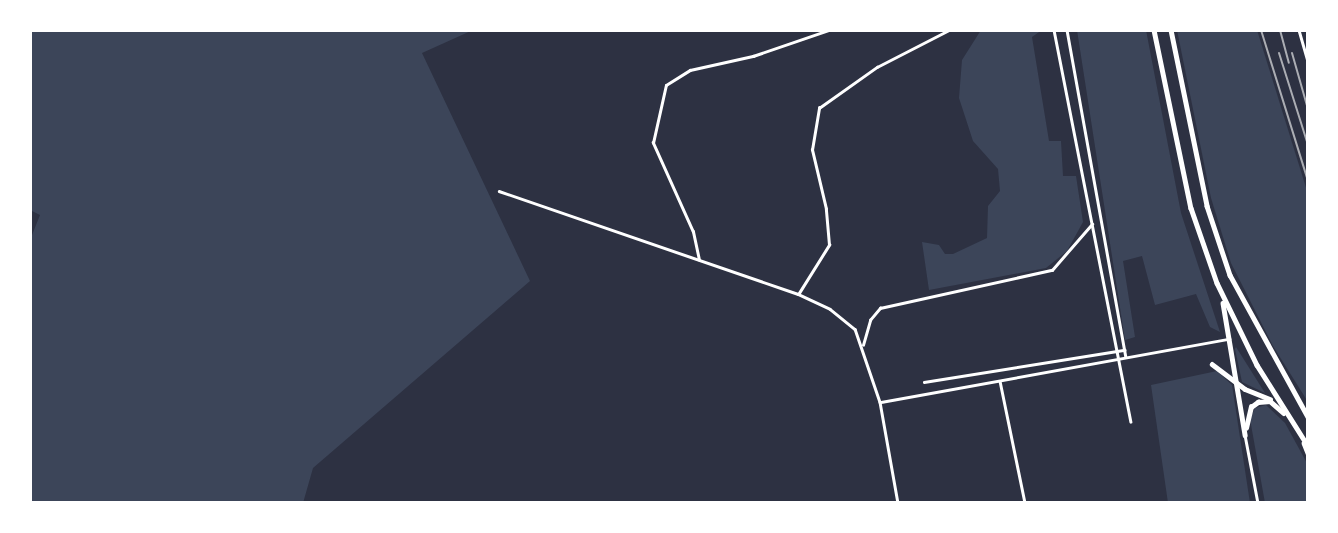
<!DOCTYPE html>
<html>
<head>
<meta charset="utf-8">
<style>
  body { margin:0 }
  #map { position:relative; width:1338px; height:533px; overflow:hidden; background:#2d3142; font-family:"Roboto Condensed",sans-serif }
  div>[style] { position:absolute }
  .green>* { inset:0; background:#3c4559 }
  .minor>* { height:2.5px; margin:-1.25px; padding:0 1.25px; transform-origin:1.25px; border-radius:1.25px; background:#fff }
  .primary>* { height:4.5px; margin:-2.25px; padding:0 2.25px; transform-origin:2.25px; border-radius:2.25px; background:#fff }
  .rail>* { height:2px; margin:-1px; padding:0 1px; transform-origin:1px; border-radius:1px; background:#abadb3 }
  span { translate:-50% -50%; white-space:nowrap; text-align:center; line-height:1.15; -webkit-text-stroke:7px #fff; paint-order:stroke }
  .frame { position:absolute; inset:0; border:32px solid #fff; pointer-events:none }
</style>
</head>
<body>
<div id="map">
  <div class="green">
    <div style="clip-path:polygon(30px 30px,473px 30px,422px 53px,530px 281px,313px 468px,303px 503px,30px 503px,30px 240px,40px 215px,30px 210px)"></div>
    <div style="clip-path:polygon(981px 30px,1042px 30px,1032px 37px,1049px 141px,1061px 141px,1063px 176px,1076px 176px,1083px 222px,1067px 251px,1046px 268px,929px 290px,922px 242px,939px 245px,945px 254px,953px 254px,987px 238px,988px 206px,1000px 191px,998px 169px,973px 141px,959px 98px,962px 60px)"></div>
    <div style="clip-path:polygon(1077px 30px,1146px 30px,1181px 213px,1220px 332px,1210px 327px,1196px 294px,1155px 305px,1142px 256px,1123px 261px,1135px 337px,1125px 340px)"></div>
    <div style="clip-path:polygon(1177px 30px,1257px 30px,1308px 194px,1308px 402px,1273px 346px,1231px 263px,1211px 198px)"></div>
    <div style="clip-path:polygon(1235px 349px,1236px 347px,1265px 393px,1242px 382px)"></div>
    <div style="clip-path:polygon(1217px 371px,1232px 385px,1250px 503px,1168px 503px,1151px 385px)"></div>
    <div style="clip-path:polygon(1266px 405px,1285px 423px,1308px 465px,1308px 503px,1265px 503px,1250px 419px,1255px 408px)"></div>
  </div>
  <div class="minor">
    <div style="left:1054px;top:30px;width:399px;rotate:78.9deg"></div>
    <div style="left:1067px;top:30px;width:332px;rotate:79.8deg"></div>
    <div style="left:1299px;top:30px;width:32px;rotate:74deg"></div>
    <div style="left:499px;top:191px;width:316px;rotate:19deg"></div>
    <div style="left:798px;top:294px;width:35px;rotate:25deg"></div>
    <div style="left:830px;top:309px;width:32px;rotate:39deg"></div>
    <div style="left:855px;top:329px;width:77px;rotate:71.1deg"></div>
    <div style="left:880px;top:402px;width:103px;rotate:79.9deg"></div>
    <div style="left:699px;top:260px;width:29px;rotate:-102deg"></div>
    <div style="left:693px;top:232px;width:98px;rotate:-114.2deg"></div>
    <div style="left:653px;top:143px;width:59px;rotate:-77.4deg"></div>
    <div style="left:666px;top:85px;width:28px;rotate:-32deg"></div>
    <div style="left:690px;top:70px;width:65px;rotate:-12.5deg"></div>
    <div style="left:753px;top:56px;width:80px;rotate:-18.9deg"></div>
    <div style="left:799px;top:293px;width:57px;rotate:-58deg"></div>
    <div style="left:829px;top:245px;width:36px;rotate:-95deg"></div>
    <div style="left:826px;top:209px;width:61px;rotate:-103.3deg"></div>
    <div style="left:812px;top:150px;width:43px;rotate:-80.5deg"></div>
    <div style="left:819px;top:108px;width:71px;rotate:-35.3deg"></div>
    <div style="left:877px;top:67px;width:81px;rotate:-27.2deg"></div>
    <div style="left:863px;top:345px;width:26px;rotate:-74deg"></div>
    <div style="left:870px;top:320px;width:16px;rotate:-50deg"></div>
    <div style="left:880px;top:308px;width:176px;rotate:-12.5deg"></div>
    <div style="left:1052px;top:270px;width:61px;rotate:-49deg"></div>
    <div style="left:1000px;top:381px;width:125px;rotate:78.4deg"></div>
    <div style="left:924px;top:382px;width:203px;rotate:-9.1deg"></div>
    <div style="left:881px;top:402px;width:354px;rotate:-10.3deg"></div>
    <div style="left:1245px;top:435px;width:69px;rotate:79.2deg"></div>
  </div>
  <div class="primary">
    <div style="left:1154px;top:30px;width:182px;rotate:78.3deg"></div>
    <div style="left:1191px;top:208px;width:79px;rotate:70.9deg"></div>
    <div style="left:1217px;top:283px;width:91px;rotate:64deg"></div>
    <div style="left:1257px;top:365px;width:96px;rotate:57.8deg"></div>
    <div style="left:1171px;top:30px;width:180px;rotate:78.4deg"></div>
    <div style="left:1207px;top:206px;width:73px;rotate:71.6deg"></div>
    <div style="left:1230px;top:275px;width:162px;rotate:61.2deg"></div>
    <div style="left:1223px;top:303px;width:134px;rotate:80.5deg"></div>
    <div style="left:1212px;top:364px;width:41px;rotate:37.1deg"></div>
    <div style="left:1245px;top:389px;width:27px;rotate:22deg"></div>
    <div style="left:1246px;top:428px;width:22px;rotate:-77deg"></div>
    <div style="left:1251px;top:407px;width:9px;rotate:-36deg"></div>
    <div style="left:1258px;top:402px;width:12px;rotate:-5deg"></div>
    <div style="left:1270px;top:401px;width:18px;rotate:41deg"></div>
    <div style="left:1304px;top:443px;width:11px;rotate:68deg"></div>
  </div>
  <div class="rail">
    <div style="left:1261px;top:30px;width:158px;rotate:72.7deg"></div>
    <div style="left:1280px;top:30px;width:34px;rotate:75deg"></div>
    <div style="left:1279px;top:53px;width:96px;rotate:72.5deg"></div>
    <div style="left:1292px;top:53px;width:58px;rotate:74.1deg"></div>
  </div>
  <div class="frame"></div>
</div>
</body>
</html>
